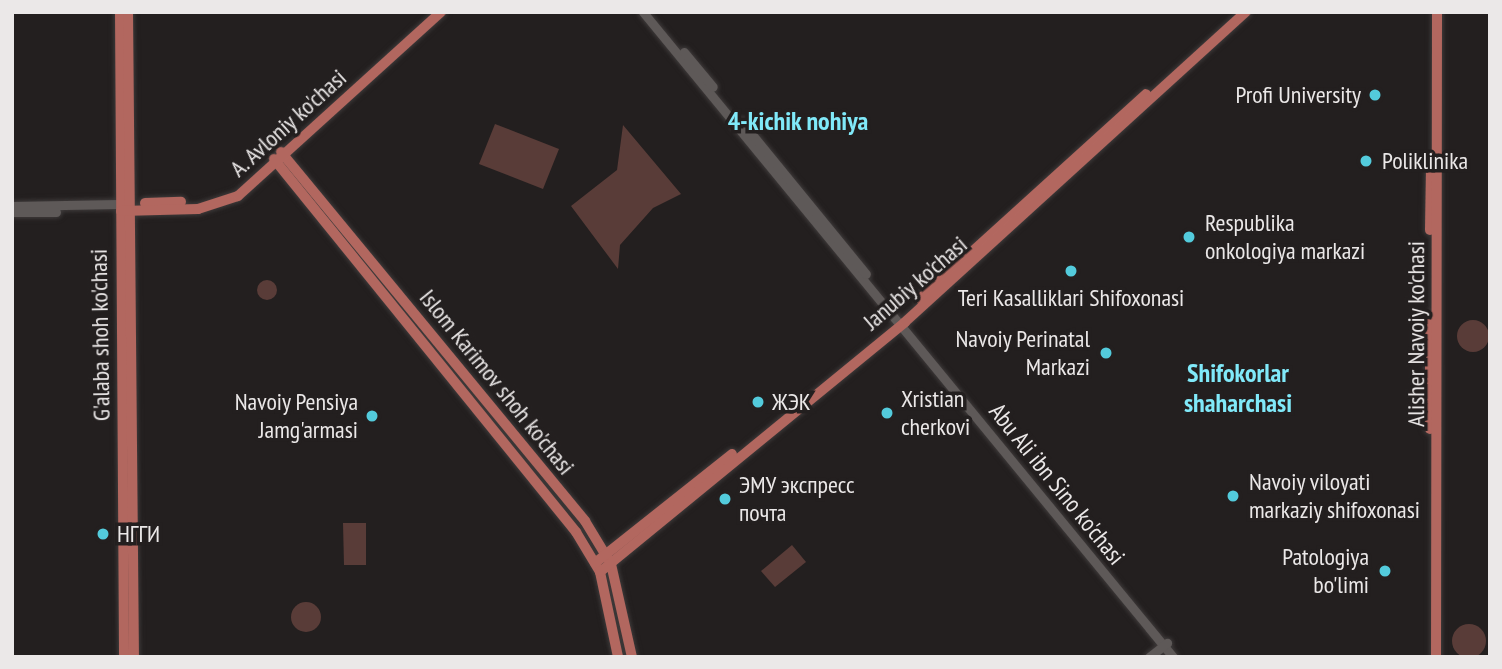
<!DOCTYPE html>
<html>
<head>
<meta charset="utf-8">
<style>
  body { margin:0 }
  #map { position:relative; width:1502px; height:669px; overflow:hidden; background:#231f1f; font-family:"PT Sans Narrow",sans-serif }
  div>[style] { position:absolute }
  .green>* { inset:0; background:#593c38 }
  .round { border-radius:50% }
  .roads { filter:drop-shadow(0 0 2px #3e3a3a) drop-shadow(0 0 2px #3e3a3a) }
  .minor>* { height:9px; margin:-4.5px; padding:0 4.5px; transform-origin:4.5px; border-radius:4.5px; background:#5e5958 }
  .major>* { height:10px; margin:-5px; padding:0 5px; transform-origin:5px; border-radius:5px; background:#b2675f }
  .dots>* { width:19px; height:19px; translate:-50% -50%; box-sizing:border-box; border:4px solid #231f1f; border-radius:50% }
  span { translate:-50% -50%; white-space:nowrap; text-align:center; line-height:1.15; -webkit-text-stroke:7px #231f1f; paint-order:stroke }
  .poi-label { font-size:24px; color:#ebe8e8 }
  .right { translate:-100% -50%; text-align:right }
  .left { translate:0 -50%; text-align:left }
  .street-label { font-size:24px; color:#ebe8e8 }
  .neighbourhood-label { font-size:26px; color:#80e9f9; font-weight:700 }
  .frame { position:absolute; inset:0; border:14px solid #ebe8e8; pointer-events:none }
</style>
</head>
<body>
<div id="map">
  <div class="green">
    <div style="clip-path:polygon(495px 124px,559px 149px,543px 189px,479px 164px)"></div>
    <div style="clip-path:polygon(623px 125px,681px 194px,653px 208px,620px 245px,618px 269px,571px 206px,617px 170px)"></div>
    <div class="round" style="left:257px;top:280px;width:20px;height:20px"></div>
    <div class="round" style="left:1457px;top:320px;width:32px;height:32px"></div>
    <div style="clip-path:polygon(343px 523px,366px 523px,366px 565px,344px 565px)"></div>
    <div style="clip-path:polygon(792px 545px,806px 562px,775px 587px,761px 571px)"></div>
    <div class="round" style="left:291px;top:602px;width:30px;height:30px"></div>
    <div class="round" style="left:1452px;top:624px;width:34px;height:34px"></div>
  </div>
  <div class="roads">
    <div class="minor">
      <div style="left:643px;top:12px;width:835px;rotate:50.59deg"></div>
      <div style="left:684px;top:52px;width:45px;rotate:50.4deg"></div>
      <div style="left:742px;top:122px;width:196px;rotate:50.8deg"></div>
      <div style="left:12px;top:206px;width:106px;rotate:-1.1deg"></div>
      <div style="left:12px;top:212px;width:44px"></div>
      <div style="left:1149px;top:657px;width:23px;rotate:-38deg"></div>
    </div>
    <div class="major">
      <div style="left:120px;top:12px;width:645px;rotate:89.64deg"></div>
      <div style="left:128px;top:12px;width:645px;rotate:89.47deg"></div>
      <div style="left:281px;top:152px;width:478px;rotate:50.5deg"></div>
      <div style="left:585px;top:521px;width:50px;rotate:58.8deg"></div>
      <div style="left:611px;top:564px;width:95px;rotate:77.3deg"></div>
      <div style="left:274px;top:159px;width:480px;rotate:51deg"></div>
      <div style="left:576px;top:532px;width:47px;rotate:59deg"></div>
      <div style="left:600px;top:572px;width:87px;rotate:78deg"></div>
      <div style="left:145px;top:203px;width:36px;rotate:-2deg"></div>
      <div style="left:121px;top:211px;width:77px;rotate:-1.5deg"></div>
      <div style="left:198px;top:209px;width:42px;rotate:-18deg"></div>
      <div style="left:238px;top:196px;width:274px;rotate:-42.2deg"></div>
      <div style="left:1430px;top:230px;width:61px;rotate:-89.1deg"></div>
      <div style="left:920px;top:299px;width:305px;rotate:-42.2deg"></div>
      <div style="left:1430px;top:429px;width:113px;rotate:-90deg"></div>
      <div style="left:595px;top:563px;width:175px;rotate:-38.5deg"></div>
      <div style="left:600px;top:572px;width:394px;rotate:-39.3deg"></div>
      <div style="left:905px;top:322px;width:461px;rotate:-42.3deg"></div>
      <div style="left:1436px;top:657px;width:645px;rotate:-89.91deg"></div>
    </div>
  </div>
  <div class="dots">
    <div style="left:1375px;top:95px;background:#53cbdc"></div>
    <div style="left:1366px;top:161px;background:#53cbdc"></div>
    <div style="left:1189px;top:237px;background:#53cbdc"></div>
    <div style="left:1071px;top:271px;background:#53cbdc"></div>
    <div style="left:1106px;top:353px;background:#53cbdc"></div>
    <div style="left:758px;top:402px;background:#53cbdc"></div>
    <div style="left:887px;top:413px;background:#53cbdc"></div>
    <div style="left:372px;top:416px;background:#53cbdc"></div>
    <div style="left:1233px;top:496px;background:#53cbdc"></div>
    <div style="left:725px;top:499px;background:#53cbdc"></div>
    <div style="left:103px;top:534px;background:#53cbdc"></div>
    <div style="left:1385px;top:571px;background:#53cbdc"></div>
  </div>
  <div class="poi-label">
    <span class="right" style="left:1361px;top:95px">Profi University</span>
    <span class="left" style="left:1382px;top:161px">Poliklinika</span>
    <span class="left" style="left:1205px;top:237px">Respublika<br>onkologiya markazi</span>
    <span style="left:1071px;top:298px">Teri Kasalliklari Shifoxonasi</span>
    <span class="right" style="left:1090px;top:353px">Navoiy Perinatal<br>Markazi</span>
    <span class="left" style="left:901px;top:413px">Xristian<br>cherkovi</span>
    <span class="right" style="left:358px;top:416px">Navoiy Pensiya<br>Jamg'armasi</span>
    <span class="left" style="left:772px;top:402px">ЖЭК</span>
    <span class="left" style="left:1249px;top:496px">Navoiy viloyati<br>markaziy shifoxonasi</span>
    <span class="left" style="left:739px;top:499px">ЭМУ экспресс<br>почта</span>
    <span class="left" style="left:117px;top:534px">НГГИ</span>
    <span class="right" style="left:1369px;top:571px">Patologiya<br>bo'limi</span>
  </div>
  <div class="street-label">
    <span style="left:288px;top:123px;rotate:-42deg">A. Avloniy ko'chasi</span>
    <span style="left:915px;top:283px;rotate:-41deg">Janubiy ko'chasi</span>
    <span style="left:1416px;top:334px;rotate:-90deg">Alisher Navoiy ko'chasi</span>
    <span style="left:100px;top:335px;rotate:-91deg">G'alaba shoh ko'chasi</span>
    <span style="left:497px;top:382px;rotate:51deg">Islom Karimov shoh ko'chasi</span>
    <span style="left:1057px;top:484px;rotate:51deg">Abu Ali ibn Sino ko'chasi</span>
  </div>
  <div class="neighbourhood-label">
    <span style="left:798px;top:121px">4-kichik nohiya</span>
    <span style="left:1238px;top:388px">Shifokorlar<br>shaharchasi</span>
  </div>
  <div class="frame"></div>
</div>
</body>
</html>
